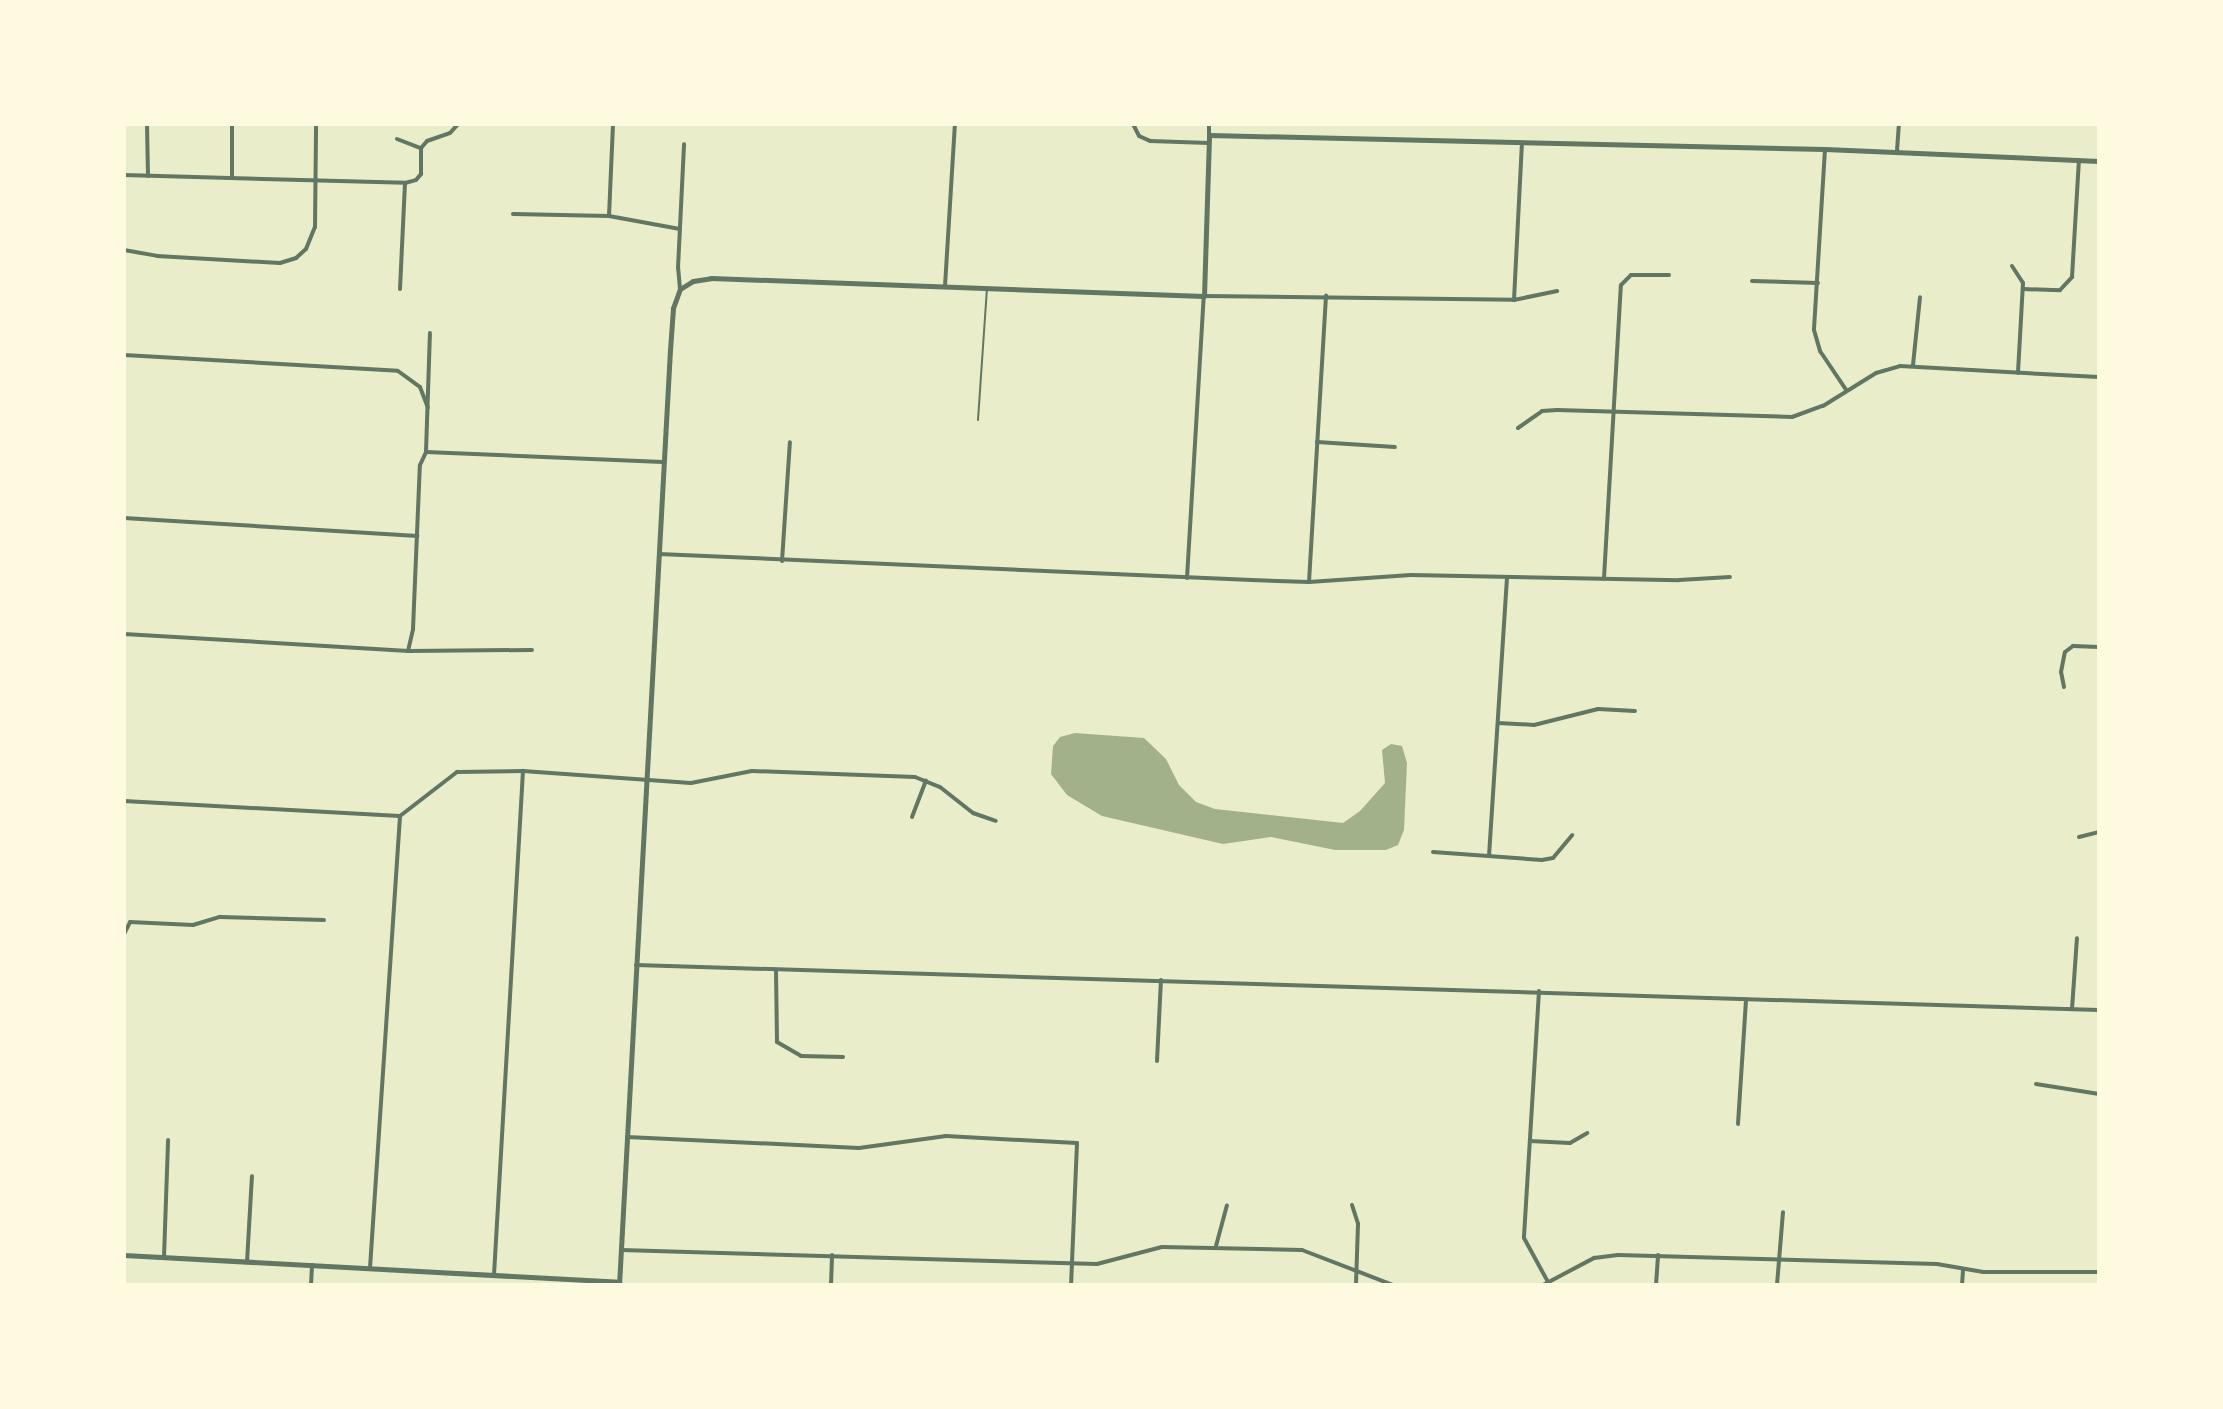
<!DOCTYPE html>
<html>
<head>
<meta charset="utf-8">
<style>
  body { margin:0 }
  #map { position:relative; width:2223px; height:1409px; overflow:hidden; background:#e9edc9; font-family:Cabin,sans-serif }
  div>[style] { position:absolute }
  .water>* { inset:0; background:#a3b18a }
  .service>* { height:2px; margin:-1px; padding:0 1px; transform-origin:1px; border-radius:1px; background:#617663 }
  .minor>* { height:4px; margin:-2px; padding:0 2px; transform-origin:2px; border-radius:2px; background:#617663 }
  .tertiary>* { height:5px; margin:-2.5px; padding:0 2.5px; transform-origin:2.5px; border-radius:2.5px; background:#617663 }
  span { translate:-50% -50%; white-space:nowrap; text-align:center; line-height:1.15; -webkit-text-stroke:6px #fefae0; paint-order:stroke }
  .frame { position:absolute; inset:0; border:126px solid #fefae0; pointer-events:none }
</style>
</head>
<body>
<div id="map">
  <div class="water">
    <div style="clip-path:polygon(1075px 733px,1144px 738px,1166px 759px,1179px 785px,1196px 802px,1215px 809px,1343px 823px,1360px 811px,1385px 783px,1382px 750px,1391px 744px,1402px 746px,1407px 763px,1404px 830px,1398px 845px,1386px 850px,1335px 850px,1271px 837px,1223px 844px,1102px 816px,1067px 795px,1051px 774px,1053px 746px,1060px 737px)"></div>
  </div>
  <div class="service">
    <div style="left:978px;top:420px;width:131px;rotate:-86.1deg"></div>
  </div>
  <div class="minor">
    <div style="left:147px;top:124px;width:52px;rotate:88.9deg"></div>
    <div style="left:232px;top:124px;width:54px;rotate:90deg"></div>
    <div style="left:1133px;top:124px;width:13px;rotate:63deg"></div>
    <div style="left:1139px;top:136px;width:12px;rotate:24deg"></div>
    <div style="left:1150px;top:141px;width:59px;rotate:1.9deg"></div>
    <div style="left:1209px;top:124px;width:11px;rotate:90deg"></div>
    <div style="left:397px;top:139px;width:26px;rotate:21deg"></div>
    <div style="left:1825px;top:149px;width:181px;rotate:93.5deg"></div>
    <div style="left:1814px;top:330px;width:22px;rotate:74deg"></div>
    <div style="left:1820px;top:351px;width:48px;rotate:56deg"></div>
    <div style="left:1897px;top:151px;width:27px;rotate:-86deg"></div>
    <div style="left:124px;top:175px;width:281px;rotate:1.6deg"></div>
    <div style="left:405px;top:183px;width:11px;rotate:-15deg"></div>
    <div style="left:416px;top:180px;width:8px;rotate:-50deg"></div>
    <div style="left:421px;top:174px;width:26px;rotate:-90deg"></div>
    <div style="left:421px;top:148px;width:9px;rotate:-49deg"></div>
    <div style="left:427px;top:141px;width:24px;rotate:-19deg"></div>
    <div style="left:450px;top:133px;width:12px;rotate:-48deg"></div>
    <div style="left:513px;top:214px;width:96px;rotate:1.2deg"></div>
    <div style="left:609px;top:216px;width:72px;rotate:10.4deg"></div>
    <div style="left:609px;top:216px;width:92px;rotate:-87.5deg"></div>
    <div style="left:124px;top:250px;width:34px;rotate:10deg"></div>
    <div style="left:157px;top:256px;width:123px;rotate:3.3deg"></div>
    <div style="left:280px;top:263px;width:17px;rotate:-17deg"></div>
    <div style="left:296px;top:258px;width:13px;rotate:-42deg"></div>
    <div style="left:306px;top:249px;width:24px;rotate:-68deg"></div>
    <div style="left:315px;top:227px;width:103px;rotate:-89.4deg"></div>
    <div style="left:2012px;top:266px;width:20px;rotate:57deg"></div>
    <div style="left:2023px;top:283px;width:90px;rotate:93.2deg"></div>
    <div style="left:1752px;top:281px;width:66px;rotate:1.7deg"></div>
    <div style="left:945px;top:286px;width:162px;rotate:-86.5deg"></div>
    <div style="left:400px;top:289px;width:106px;rotate:-87.3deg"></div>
    <div style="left:680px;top:289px;width:21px;rotate:-95deg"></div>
    <div style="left:678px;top:268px;width:124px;rotate:-87.2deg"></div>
    <div style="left:2023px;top:289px;width:37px;rotate:2deg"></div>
    <div style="left:2060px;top:290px;width:18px;rotate:-47deg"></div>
    <div style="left:2072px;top:277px;width:117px;rotate:-86.6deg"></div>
    <div style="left:1514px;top:300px;width:157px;rotate:-87.1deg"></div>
    <div style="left:124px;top:355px;width:274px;rotate:3.3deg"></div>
    <div style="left:398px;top:371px;width:27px;rotate:36deg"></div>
    <div style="left:420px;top:387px;width:22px;rotate:69deg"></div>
    <div style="left:1913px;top:365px;width:68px;rotate:-84.1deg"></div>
    <div style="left:1518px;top:428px;width:29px;rotate:-35deg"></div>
    <div style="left:1542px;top:411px;width:15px;rotate:-4deg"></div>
    <div style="left:1557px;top:410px;width:235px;rotate:1.7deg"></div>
    <div style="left:1792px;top:417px;width:33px;rotate:-20deg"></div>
    <div style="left:1823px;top:406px;width:62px;rotate:-31.9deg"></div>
    <div style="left:1876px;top:373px;width:25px;rotate:-16deg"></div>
    <div style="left:1900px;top:366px;width:199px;rotate:3.2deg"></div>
    <div style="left:1317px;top:442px;width:78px;rotate:3.7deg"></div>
    <div style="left:426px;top:452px;width:237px;rotate:2.4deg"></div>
    <div style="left:124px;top:518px;width:294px;rotate:3.5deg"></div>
    <div style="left:659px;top:554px;width:593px;rotate:2.51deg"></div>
    <div style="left:1251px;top:580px;width:58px;rotate:2deg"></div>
    <div style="left:1309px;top:582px;width:102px;rotate:-3.9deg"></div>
    <div style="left:1411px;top:575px;width:268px;rotate:1.1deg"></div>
    <div style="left:1679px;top:580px;width:51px;rotate:-3.4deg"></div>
    <div style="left:782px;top:561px;width:119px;rotate:-86.2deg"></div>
    <div style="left:1187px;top:578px;width:283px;rotate:-86.6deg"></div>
    <div style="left:1204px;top:296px;width:310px;rotate:0.7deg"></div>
    <div style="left:1514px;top:300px;width:44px;rotate:-11.8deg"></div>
    <div style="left:1604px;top:578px;width:293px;rotate:-86.7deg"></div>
    <div style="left:1621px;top:285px;width:14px;rotate:-45deg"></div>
    <div style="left:1631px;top:275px;width:38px"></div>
    <div style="left:1309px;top:582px;width:287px;rotate:-86.6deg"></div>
    <div style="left:124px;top:634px;width:285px;rotate:3.4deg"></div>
    <div style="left:408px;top:651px;width:124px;rotate:-0.5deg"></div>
    <div style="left:408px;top:651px;width:23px;rotate:-77deg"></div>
    <div style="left:413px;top:629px;width:164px;rotate:-87.6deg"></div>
    <div style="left:420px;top:465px;width:14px;rotate:-65deg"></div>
    <div style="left:426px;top:452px;width:119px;rotate:-88.1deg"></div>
    <div style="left:2064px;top:687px;width:15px;rotate:-101deg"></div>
    <div style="left:2061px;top:672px;width:20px;rotate:-79deg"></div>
    <div style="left:2065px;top:652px;width:10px;rotate:-37deg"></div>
    <div style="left:2073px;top:646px;width:26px;rotate:2deg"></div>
    <div style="left:1498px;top:723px;width:36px;rotate:3deg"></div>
    <div style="left:1534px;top:725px;width:66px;rotate:-14deg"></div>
    <div style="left:1598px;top:709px;width:37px;rotate:3deg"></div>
    <div style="left:124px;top:801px;width:276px;rotate:3.1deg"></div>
    <div style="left:400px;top:816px;width:72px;rotate:-37.7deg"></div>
    <div style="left:457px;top:772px;width:66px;rotate:-0.9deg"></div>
    <div style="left:523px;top:771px;width:168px;rotate:4.1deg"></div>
    <div style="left:691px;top:783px;width:62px;rotate:-11.1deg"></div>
    <div style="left:752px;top:771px;width:163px;rotate:2.1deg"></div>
    <div style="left:915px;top:777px;width:27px;rotate:22deg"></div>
    <div style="left:940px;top:787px;width:42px;rotate:38.2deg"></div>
    <div style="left:973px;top:813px;width:24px;rotate:19deg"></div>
    <div style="left:912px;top:817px;width:39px;rotate:-69deg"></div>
    <div style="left:2079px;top:837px;width:21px;rotate:-14deg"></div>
    <div style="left:1433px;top:852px;width:109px;rotate:4.2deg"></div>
    <div style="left:1542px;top:860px;width:11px;rotate:-10deg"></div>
    <div style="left:1553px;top:858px;width:30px;rotate:-50deg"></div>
    <div style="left:1489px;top:856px;width:278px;rotate:-86.3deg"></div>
    <div style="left:124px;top:934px;width:13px;rotate:-63deg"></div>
    <div style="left:130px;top:922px;width:63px;rotate:2.7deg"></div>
    <div style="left:193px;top:925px;width:28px;rotate:-17deg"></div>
    <div style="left:220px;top:917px;width:104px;rotate:1.7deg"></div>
    <div style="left:636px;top:965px;width:1464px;rotate:1.76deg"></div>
    <div style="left:776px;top:970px;width:72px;rotate:89.2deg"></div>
    <div style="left:777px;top:1042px;width:28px;rotate:30deg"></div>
    <div style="left:801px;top:1056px;width:42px;rotate:1.4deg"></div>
    <div style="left:1539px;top:991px;width:247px;rotate:93.5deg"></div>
    <div style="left:1524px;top:1238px;width:50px;rotate:61.4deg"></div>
    <div style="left:2072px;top:1009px;width:71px;rotate:-86deg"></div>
    <div style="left:1157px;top:1061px;width:81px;rotate:-87.2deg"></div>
    <div style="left:2036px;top:1084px;width:64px;rotate:9deg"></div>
    <div style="left:1738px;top:1124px;width:125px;rotate:-86.3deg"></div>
    <div style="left:627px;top:1137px;width:232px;rotate:2.7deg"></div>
    <div style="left:859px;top:1148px;width:88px;rotate:-7.9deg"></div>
    <div style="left:946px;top:1136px;width:131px;rotate:3.1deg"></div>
    <div style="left:1077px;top:1143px;width:142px;rotate:92.4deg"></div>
    <div style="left:1530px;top:1141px;width:40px;rotate:2.9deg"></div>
    <div style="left:1570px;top:1143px;width:20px;rotate:-30deg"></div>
    <div style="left:1352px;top:1205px;width:20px;rotate:72deg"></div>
    <div style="left:1358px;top:1224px;width:61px;rotate:91.9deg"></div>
    <div style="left:1216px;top:1246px;width:42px;rotate:-75deg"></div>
    <div style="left:621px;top:1250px;width:476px;rotate:1.7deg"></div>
    <div style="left:1097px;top:1264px;width:67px;rotate:-14.7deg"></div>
    <div style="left:1162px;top:1247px;width:140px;rotate:1.2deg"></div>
    <div style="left:1302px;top:1250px;width:97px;rotate:21deg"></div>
    <div style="left:164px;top:1257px;width:117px;rotate:-88deg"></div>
    <div style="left:247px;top:1262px;width:86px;rotate:-86.7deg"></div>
    <div style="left:370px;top:1268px;width:453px;rotate:-86.2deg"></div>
    <div style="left:494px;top:1275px;width:505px;rotate:-86.71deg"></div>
    <div style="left:311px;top:1285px;width:20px;rotate:-87deg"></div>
    <div style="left:831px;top:1285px;width:30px;rotate:-88deg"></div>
    <div style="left:1543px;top:1285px;width:58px;rotate:-27.9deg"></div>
    <div style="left:1594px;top:1258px;width:24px;rotate:-7deg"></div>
    <div style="left:1618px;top:1255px;width:319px;rotate:1.6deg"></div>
    <div style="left:1937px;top:1264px;width:47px;rotate:9.9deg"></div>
    <div style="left:1983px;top:1272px;width:116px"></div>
    <div style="left:1656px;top:1285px;width:30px;rotate:-86deg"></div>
    <div style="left:1777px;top:1285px;width:73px;rotate:-85.3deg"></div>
    <div style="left:1962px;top:1285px;width:15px;rotate:-86deg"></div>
  </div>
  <div class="tertiary">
    <div style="left:124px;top:1255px;width:496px;rotate:3.1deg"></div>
    <div style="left:619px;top:1285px;width:936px;rotate:-86.88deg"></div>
    <div style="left:670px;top:350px;width:42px;rotate:-85.9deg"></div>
    <div style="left:673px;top:308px;width:20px;rotate:-70deg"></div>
    <div style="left:680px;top:289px;width:15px;rotate:-32deg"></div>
    <div style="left:693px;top:281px;width:18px;rotate:-9deg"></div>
    <div style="left:711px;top:278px;width:493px;rotate:2.1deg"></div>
    <div style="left:1204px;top:296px;width:161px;rotate:-88.2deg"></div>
    <div style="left:1209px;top:135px;width:616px;rotate:1.3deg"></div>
    <div style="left:1825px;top:149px;width:274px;rotate:2.5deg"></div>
  </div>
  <div class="frame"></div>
</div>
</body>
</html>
